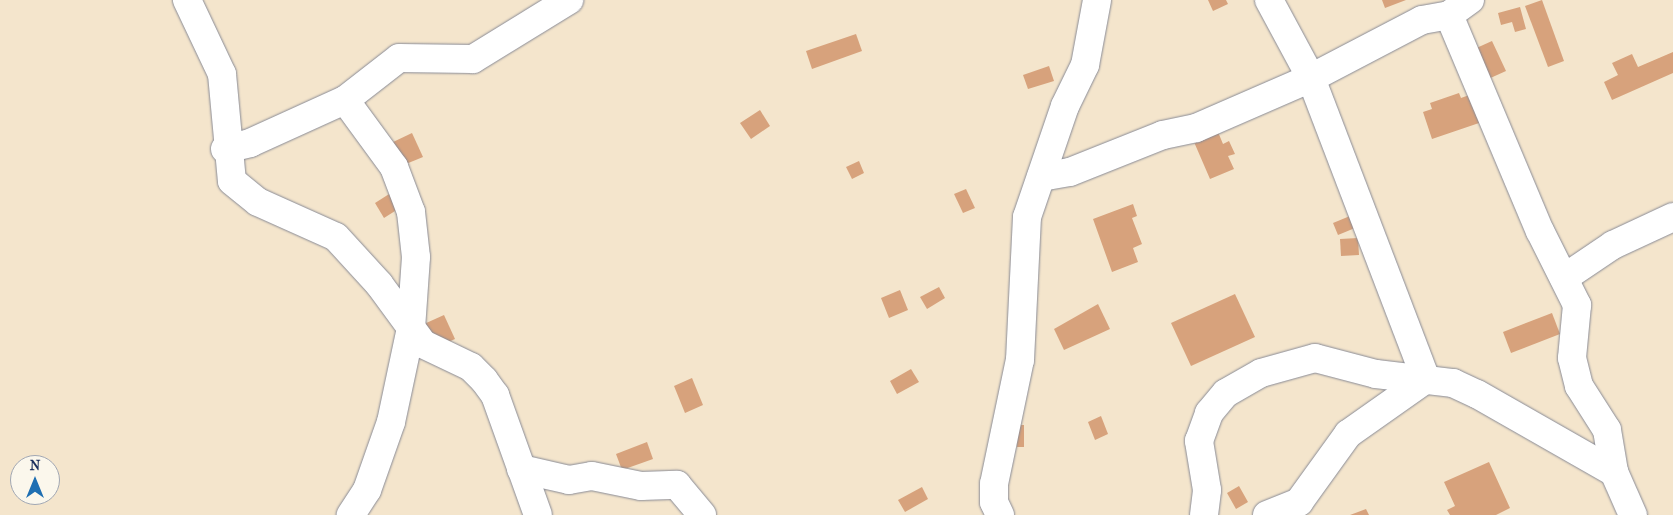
<!DOCTYPE html>
<html>
<head>
<meta charset="utf-8">
<style>
  body { margin:0 }
  #map { position:relative; width:1673px; height:515px; overflow:hidden; background:#f4e5cc; font-family:"IM FELL French Canon",serif }
  div>[style] { position:absolute }
  .building>* { inset:0; background:#d7a27c }
  .roads { filter:drop-shadow(0 0 1px #888a95) drop-shadow(0 0 1px #888a95) }
  .minor>* { height:28px; margin:-14px; padding:0 14px; transform-origin:14px; border-radius:14px; background:#fff }
  span { translate:-50% -50%; white-space:nowrap; text-align:center; line-height:1.15; -webkit-text-stroke:5px #fbf7ec; paint-order:stroke }
  .north { position:absolute; left:10px; top:455px; width:50px; height:50px; box-sizing:border-box; background:#fbf7ec; border:1px solid #a1a7b3; border-radius:50%; rotate:0deg; font-size:14px; font-weight:700; line-height:20px; text-align:center; color:#1b2f5e }
  .north::after { content:''; display:block; margin:auto; width:18px; height:22px; background:#1f6fb2; clip-path:polygon(50% 0,100% 100%,50% 72%,0 100%) }
</style>
</head>
<body>
<div id="map">
  <div class="building">
    <div style="clip-path:polygon(1208px 0,1226px 0,1228px 4px,1213px 11px)"></div>
    <div style="clip-path:polygon(1382px 0,1406px 0,1385px 8px)"></div>
    <div style="clip-path:polygon(1542px 0,1564px 61px,1548px 67px,1525px 6px)"></div>
    <div style="clip-path:polygon(1520px 7px,1526px 29px,1515px 32px,1512px 22px,1501px 25px,1498px 13px)"></div>
    <div style="clip-path:polygon(856px 34px,862px 51px,812px 69px,806px 51px)"></div>
    <div style="clip-path:polygon(1492px 41px,1506px 71px,1486px 80px,1472px 50px)"></div>
    <div style="clip-path:polygon(1673px 52px,1673px 73px,1612px 100px,1604px 82px,1618px 75px,1612px 63px,1632px 54px,1638px 67px)"></div>
    <div style="clip-path:polygon(1049px 66px,1054px 81px,1028px 89px,1023px 75px)"></div>
    <div style="clip-path:polygon(1459px 93px,1461px 98px,1472px 94px,1482px 122px,1432px 139px,1423px 112px,1432px 109px,1430px 103px)"></div>
    <div style="clip-path:polygon(760px 110px,770px 126px,751px 139px,740px 123px)"></div>
    <div style="clip-path:polygon(1218px 132px,1223px 144px,1229px 141px,1235px 154px,1228px 156px,1234px 169px,1210px 179px,1194px 142px)"></div>
    <div style="clip-path:polygon(412px 133px,423px 157px,401px 166px,391px 143px)"></div>
    <div style="clip-path:polygon(859px 161px,864px 173px,852px 179px,846px 167px)"></div>
    <div style="clip-path:polygon(397px 189px,406px 204px,384px 218px,375px 203px)"></div>
    <div style="clip-path:polygon(966px 189px,975px 208px,963px 213px,954px 194px)"></div>
    <div style="clip-path:polygon(1133px 204px,1137px 216px,1132px 218px,1142px 244px,1133px 248px,1138px 262px,1112px 272px,1093px 219px)"></div>
    <div style="clip-path:polygon(1350px 216px,1355px 228px,1338px 235px,1333px 223px)"></div>
    <div style="clip-path:polygon(1358px 238px,1359px 255px,1341px 256px,1340px 239px)"></div>
    <div style="clip-path:polygon(939px 287px,945px 298px,927px 309px,920px 297px)"></div>
    <div style="clip-path:polygon(900px 290px,908px 310px,889px 318px,881px 298px)"></div>
    <div style="clip-path:polygon(1235px 294px,1255px 337px,1191px 366px,1171px 323px)"></div>
    <div style="clip-path:polygon(1098px 304px,1110px 329px,1064px 350px,1054px 329px)"></div>
    <div style="clip-path:polygon(1552px 313px,1560px 334px,1511px 353px,1503px 332px)"></div>
    <div style="clip-path:polygon(444px 315px,455px 339px,435px 348px,424px 324px)"></div>
    <div style="clip-path:polygon(911px 369px,919px 382px,897px 394px,890px 381px)"></div>
    <div style="clip-path:polygon(692px 378px,703px 405px,685px 413px,674px 386px)"></div>
    <div style="clip-path:polygon(1101px 416px,1108px 434px,1095px 440px,1088px 422px)"></div>
    <div style="clip-path:polygon(1018px 425px,1024px 425px,1024px 447px,1017px 447px)"></div>
    <div style="clip-path:polygon(647px 442px,653px 459px,622px 470px,616px 454px)"></div>
    <div style="clip-path:polygon(1489px 462px,1510px 508px,1496px 515px,1450px 515px,1447px 510px,1455px 506px,1444px 482px)"></div>
    <div style="clip-path:polygon(1239px 486px,1248px 502px,1236px 509px,1227px 493px)"></div>
    <div style="clip-path:polygon(922px 487px,928px 499px,905px 512px,898px 500px)"></div>
    <div style="clip-path:polygon(1366px 509px,1369px 515px,1350px 515px)"></div>
  </div>
  <div class="roads">
    <div class="minor">
      <div style="left:187px;top:0;width:82px;rotate:64.7deg"></div>
      <div style="left:222px;top:74px;width:107px;rotate:84.7deg"></div>
      <div style="left:232px;top:181px;width:33px;rotate:39deg"></div>
      <div style="left:258px;top:202px;width:85px;rotate:24.2deg"></div>
      <div style="left:336px;top:237px;width:64px;rotate:47.5deg"></div>
      <div style="left:379px;top:284px;width:74px;rotate:53.7deg"></div>
      <div style="left:423px;top:344px;width:53px;rotate:25.6deg"></div>
      <div style="left:471px;top:367px;width:18px;rotate:45deg"></div>
      <div style="left:484px;top:380px;width:19px;rotate:54deg"></div>
      <div style="left:495px;top:395px;width:127px;rotate:70.3deg"></div>
      <div style="left:1269px;top:0;width:89px;rotate:61.7deg"></div>
      <div style="left:1311px;top:78px;width:322px;rotate:69.1deg"></div>
      <div style="left:1449px;top:15px;width:234px;rotate:67.2deg"></div>
      <div style="left:1540px;top:231px;width:83px;rotate:63.4deg"></div>
      <div style="left:1577px;top:305px;width:53px;rotate:95.4deg"></div>
      <div style="left:1572px;top:358px;width:29px;rotate:76deg"></div>
      <div style="left:1579px;top:386px;width:52px;rotate:57.5deg"></div>
      <div style="left:1607px;top:430px;width:43px;rotate:80.5deg"></div>
      <div style="left:345px;top:100px;width:83px;rotate:53.8deg"></div>
      <div style="left:394px;top:167px;width:48px;rotate:69.3deg"></div>
      <div style="left:411px;top:212px;width:45px;rotate:83.7deg"></div>
      <div style="left:416px;top:257px;width:71px;rotate:94deg"></div>
      <div style="left:411px;top:328px;width:96px;rotate:102deg"></div>
      <div style="left:391px;top:422px;width:72px;rotate:109.4deg"></div>
      <div style="left:367px;top:490px;width:30px;rotate:123deg"></div>
      <div style="left:225px;top:149px;width:26px;rotate:-13deg"></div>
      <div style="left:250px;top:143px;width:104px;rotate:-24.4deg"></div>
      <div style="left:345px;top:100px;width:68px;rotate:-37.9deg"></div>
      <div style="left:399px;top:58px;width:74px;rotate:0.8deg"></div>
      <div style="left:473px;top:59px;width:113px;rotate:-31.6deg"></div>
      <div style="left:1041px;top:177px;width:29px;rotate:-10deg"></div>
      <div style="left:1070px;top:172px;width:100px;rotate:-21.7deg"></div>
      <div style="left:1163px;top:135px;width:34px;rotate:-12deg"></div>
      <div style="left:1196px;top:128px;width:125px;rotate:-23.5deg"></div>
      <div style="left:1311px;top:78px;width:125px;rotate:-27.6deg"></div>
      <div style="left:1422px;top:20px;width:27px;rotate:-10deg"></div>
      <div style="left:1449px;top:15px;width:26px;rotate:-36deg"></div>
      <div style="left:1564px;top:278px;width:59px;rotate:-34deg"></div>
      <div style="left:1613px;top:245px;width:66px;rotate:-25deg"></div>
      <div style="left:521px;top:469px;width:49px;rotate:12.9deg"></div>
      <div style="left:569px;top:480px;width:23px;rotate:-10deg"></div>
      <div style="left:592px;top:476px;width:50px;rotate:11.5deg"></div>
      <div style="left:641px;top:486px;width:36px;rotate:-2deg"></div>
      <div style="left:677px;top:485px;width:39px;rotate:50deg"></div>
      <div style="left:1000px;top:515px;width:14px;rotate:-115deg"></div>
      <div style="left:994px;top:502px;width:18px;rotate:-90deg"></div>
      <div style="left:994px;top:484px;width:127px;rotate:-78.2deg"></div>
      <div style="left:1020px;top:360px;width:143px;rotate:-87.2deg"></div>
      <div style="left:1027px;top:217px;width:117px;rotate:-71.1deg"></div>
      <div style="left:1065px;top:106px;width:46px;rotate:-64deg"></div>
      <div style="left:1085px;top:65px;width:66px;rotate:-79.5deg"></div>
      <div style="left:1204px;top:515px;width:25px;rotate:-83deg"></div>
      <div style="left:1207px;top:490px;width:50px;rotate:-99.3deg"></div>
      <div style="left:1199px;top:441px;width:30px;rotate:-70deg"></div>
      <div style="left:1209px;top:413px;width:26px;rotate:-50deg"></div>
      <div style="left:1226px;top:393px;width:40px;rotate:-29.7deg"></div>
      <div style="left:1261px;top:373px;width:56px;rotate:-15.5deg"></div>
      <div style="left:1315px;top:358px;width:63px;rotate:14.7deg"></div>
      <div style="left:1376px;top:374px;width:78px;rotate:6.7deg"></div>
      <div style="left:1453px;top:383px;width:26px;rotate:25deg"></div>
      <div style="left:1477px;top:394px;width:158px;rotate:29.7deg"></div>
      <div style="left:1614px;top:472px;width:47px;rotate:66.2deg"></div>
      <div style="left:1267px;top:515px;width:35px;rotate:-22deg"></div>
      <div style="left:1299px;top:502px;width:84px;rotate:-54.2deg"></div>
      <div style="left:1348px;top:434px;width:95px;rotate:-35.2deg"></div>
    </div>
  </div>
  <div class="north">N</div>
</div>
</body>
</html>
